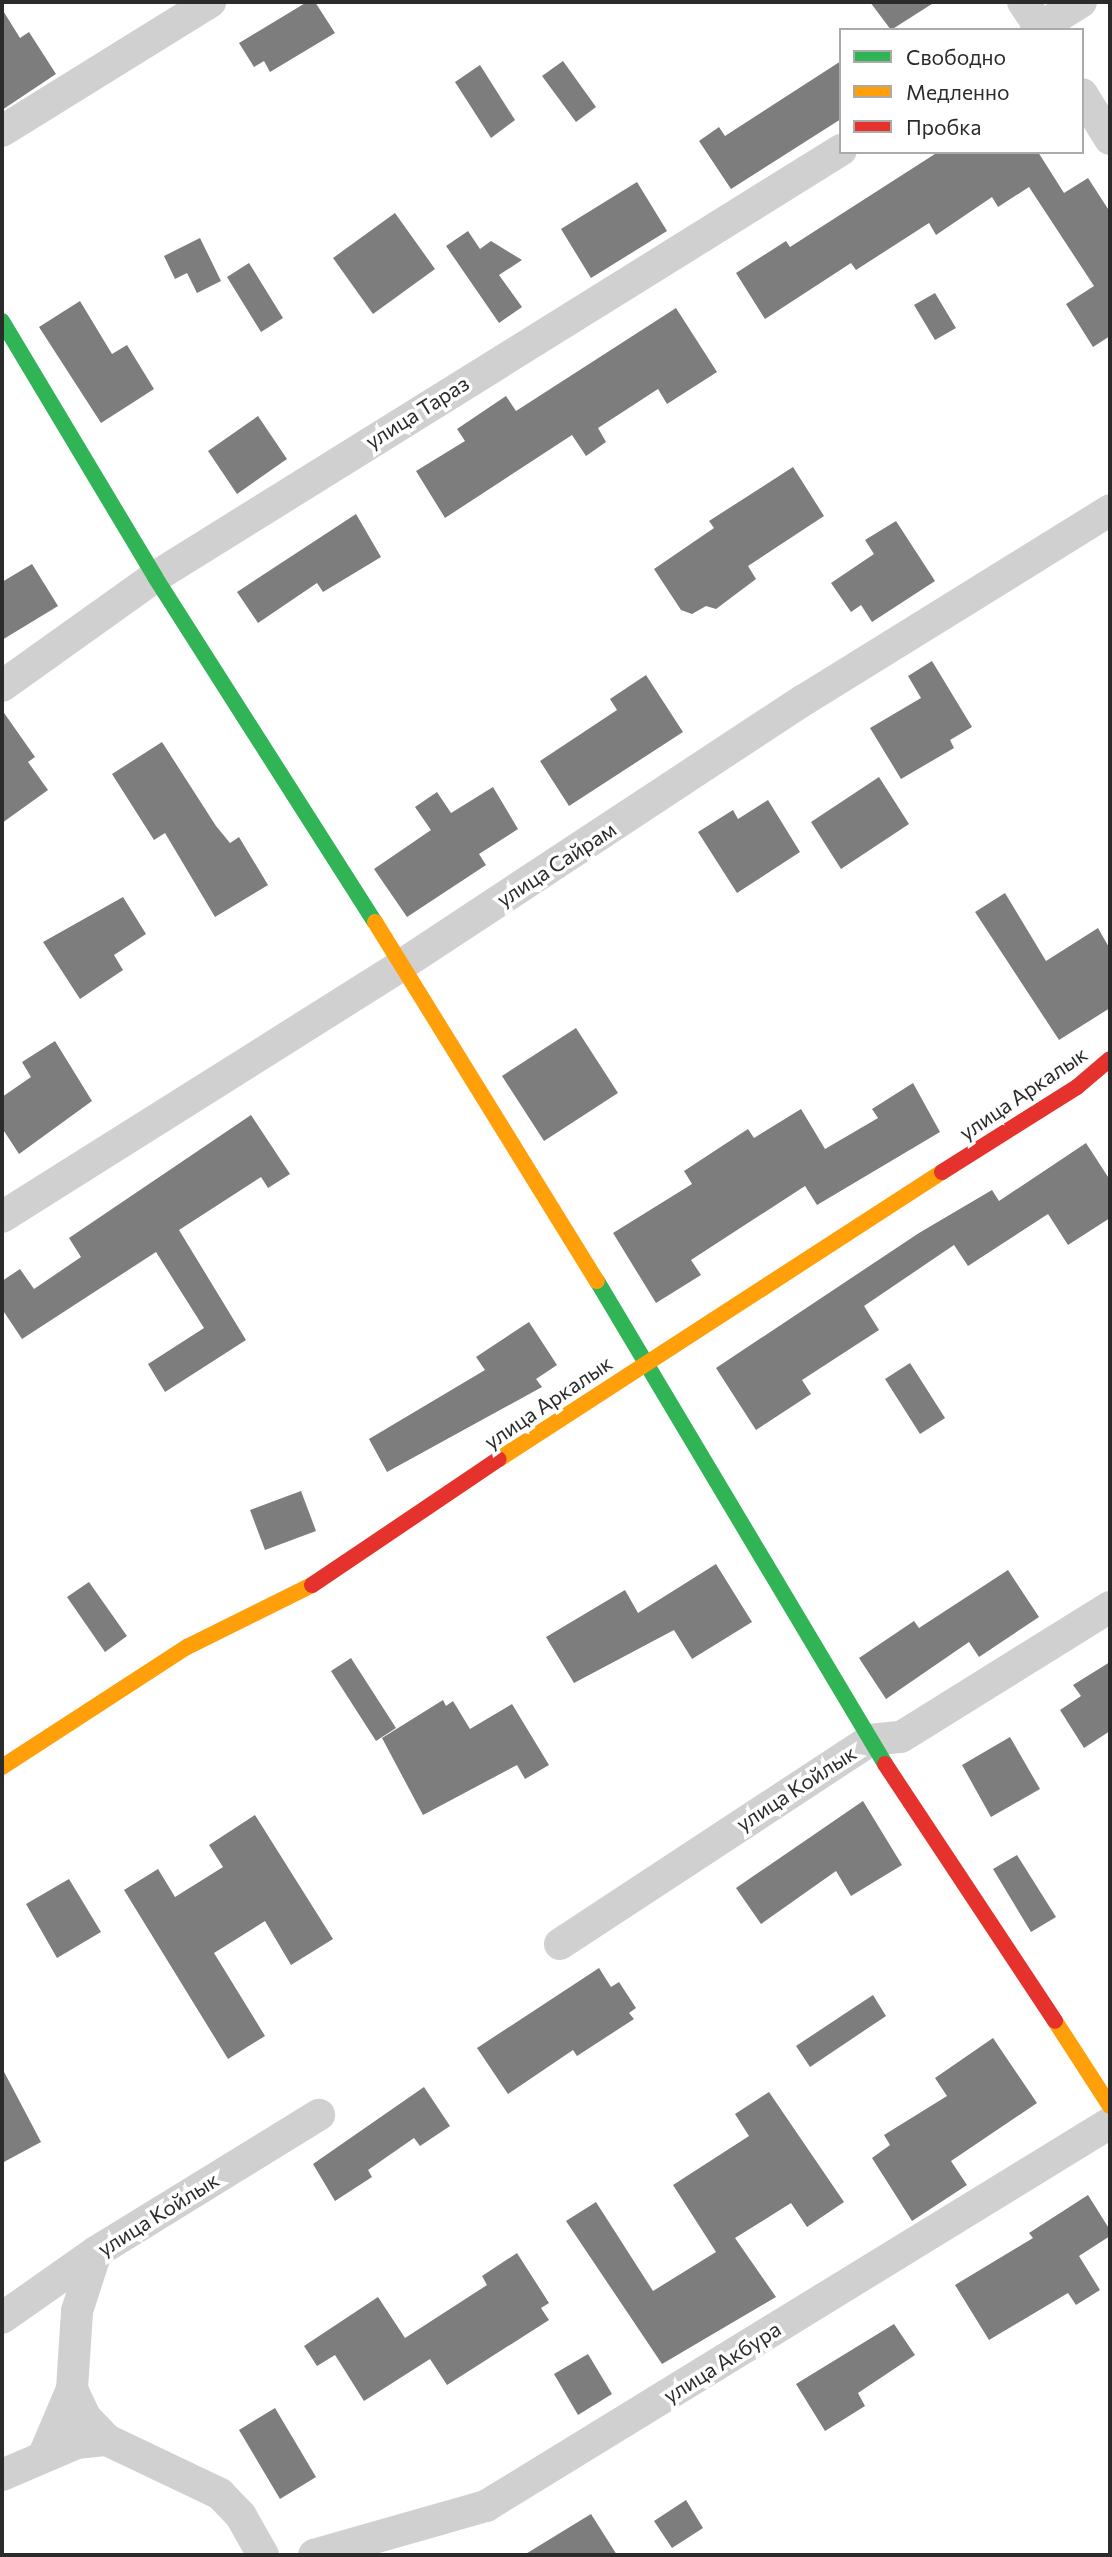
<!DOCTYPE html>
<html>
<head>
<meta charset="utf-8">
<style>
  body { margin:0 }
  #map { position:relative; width:1112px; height:2557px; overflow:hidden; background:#fff; font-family:Commissioner,sans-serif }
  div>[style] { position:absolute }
  .building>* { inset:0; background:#7d7d7d }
  .street>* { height:32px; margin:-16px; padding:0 16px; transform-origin:16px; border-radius:16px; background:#d0d0d0 }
  .fast>* { height:16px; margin:-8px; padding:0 8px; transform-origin:8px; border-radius:8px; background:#30b455 }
  .slow>* { height:16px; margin:-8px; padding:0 8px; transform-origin:8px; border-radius:8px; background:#ff9f0a }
  .jam>* { height:16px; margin:-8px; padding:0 8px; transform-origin:8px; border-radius:8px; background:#e5322d }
  span { translate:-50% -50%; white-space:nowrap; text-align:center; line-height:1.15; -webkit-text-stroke:7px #fff; paint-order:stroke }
  .street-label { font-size:21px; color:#2b2b2b }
  .frame { position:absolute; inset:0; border:4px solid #2b2b2b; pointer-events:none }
  .legend { position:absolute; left:839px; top:28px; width:245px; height:126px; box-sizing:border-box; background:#fff; border:2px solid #aaa; margin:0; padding:9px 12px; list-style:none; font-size:21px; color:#2b2b2b }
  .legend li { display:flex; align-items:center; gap:14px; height:35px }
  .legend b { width:35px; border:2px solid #aaa }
</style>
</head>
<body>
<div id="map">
  <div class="building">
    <div style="clip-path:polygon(307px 2px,315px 2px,335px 33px,270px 72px,264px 61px,254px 67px,239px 43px)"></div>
    <div style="clip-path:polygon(870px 2px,935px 2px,891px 30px)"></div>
    <div style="clip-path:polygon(2px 9px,20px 38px,29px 32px,56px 74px,2px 110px)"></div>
    <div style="clip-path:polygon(563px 61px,596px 107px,576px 122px,542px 76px)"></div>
    <div style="clip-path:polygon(841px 61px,841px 119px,731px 189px,699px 141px,719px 127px,725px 136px)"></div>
    <div style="clip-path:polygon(480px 65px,515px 120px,491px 138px,455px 82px)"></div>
    <div style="clip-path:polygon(938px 152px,1038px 152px,1064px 193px,1088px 178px,1110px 212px,1110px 336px,1093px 347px,1066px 304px,1094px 286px,1029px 187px,998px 207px,992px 197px,936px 235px,929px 223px,856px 270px,851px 263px,765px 319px,736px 273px,786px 241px,790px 247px)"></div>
    <div style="clip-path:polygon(637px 182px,667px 231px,591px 278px,561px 229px)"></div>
    <div style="clip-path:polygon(395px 213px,435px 269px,373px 314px,333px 258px)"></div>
    <div style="clip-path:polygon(468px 231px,480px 249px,491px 241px,522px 260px,499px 275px,522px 307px,499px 323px,446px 246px)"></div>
    <div style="clip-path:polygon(200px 238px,221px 281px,197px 293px,187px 273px,175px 279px,164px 256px)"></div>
    <div style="clip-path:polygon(249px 263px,283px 318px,261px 332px,227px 277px)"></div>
    <div style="clip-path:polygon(935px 293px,956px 328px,935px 340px,914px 305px)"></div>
    <div style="clip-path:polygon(80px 301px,112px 354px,127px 345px,154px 389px,101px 423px,39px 327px)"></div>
    <div style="clip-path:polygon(676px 308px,717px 372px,667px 404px,658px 389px,598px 428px,606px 442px,586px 456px,572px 435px,445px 518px,416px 471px,465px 441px,457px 429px,506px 396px,516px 411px)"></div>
    <div style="clip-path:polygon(258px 416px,287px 459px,237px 494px,208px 451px)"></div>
    <div style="clip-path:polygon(793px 467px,824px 516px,748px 566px,756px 579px,716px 609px,706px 606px,692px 614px,681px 610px,654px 569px,714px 528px,709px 521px)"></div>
    <div style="clip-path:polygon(356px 514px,381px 557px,323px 592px,317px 583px,258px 623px,237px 592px)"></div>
    <div style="clip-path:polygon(896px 521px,935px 581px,872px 622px,861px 605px,851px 612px,831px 583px,874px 554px,865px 540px)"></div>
    <div style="clip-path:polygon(32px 564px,58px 606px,2px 640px,2px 582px)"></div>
    <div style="clip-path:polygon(932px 661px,972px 727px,950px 740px,954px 748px,901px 779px,870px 728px,921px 698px,908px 676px)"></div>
    <div style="clip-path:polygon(646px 675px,683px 732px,569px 806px,540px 761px,617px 710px,610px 699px)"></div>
    <div style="clip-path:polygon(2px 710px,35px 757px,28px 762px,48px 790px,2px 823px)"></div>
    <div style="clip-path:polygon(162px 742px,216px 826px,230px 843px,239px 837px,268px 885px,215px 917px,165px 833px,154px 840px,112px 774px)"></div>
    <div style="clip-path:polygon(879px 777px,909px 824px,841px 869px,811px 822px)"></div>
    <div style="clip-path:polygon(493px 787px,518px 829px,479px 854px,486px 865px,407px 917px,374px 869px,431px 830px,415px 807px,437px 792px,451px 813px)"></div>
    <div style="clip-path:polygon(768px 800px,800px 852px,737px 893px,698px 832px,733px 810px,738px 819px)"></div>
    <div style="clip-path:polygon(1005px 893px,1046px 961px,1098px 928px,1110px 949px,1110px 1008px,1059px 1040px,975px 912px)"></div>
    <div style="clip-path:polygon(123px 897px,146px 934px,114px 955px,123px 970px,80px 999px,43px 942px)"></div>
    <div style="clip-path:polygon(576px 1028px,618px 1093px,544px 1141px,502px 1076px)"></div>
    <div style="clip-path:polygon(55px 1041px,92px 1101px,19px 1154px,2px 1128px,2px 1097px,31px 1077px,22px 1062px)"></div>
    <div style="clip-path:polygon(913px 1083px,940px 1132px,817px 1205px,805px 1186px,691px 1260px,701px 1275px,656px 1303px,613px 1233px,692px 1184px,684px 1171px,748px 1129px,754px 1138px,801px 1109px,825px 1149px,878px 1118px,872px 1109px)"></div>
    <div style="clip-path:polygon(251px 1115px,290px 1174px,268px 1188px,261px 1177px,179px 1230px,246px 1340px,165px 1392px,148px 1364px,204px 1328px,156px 1252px,22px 1339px,2px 1309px,2px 1281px,20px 1269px,34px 1289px,81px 1257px,69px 1238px)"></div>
    <div style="clip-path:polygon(1086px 1143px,1110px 1180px,1110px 1218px,1068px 1245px,1048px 1214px,968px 1266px,954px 1245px,864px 1306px,879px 1330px,802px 1380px,811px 1394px,756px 1430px,716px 1368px,919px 1233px,992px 1190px,999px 1201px)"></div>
    <div style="clip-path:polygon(529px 1322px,557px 1365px,536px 1379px,542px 1387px,387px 1472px,369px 1439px,485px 1370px,476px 1357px)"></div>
    <div style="clip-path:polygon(910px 1363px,945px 1418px,920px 1434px,885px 1379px)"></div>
    <div style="clip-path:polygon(301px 1491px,316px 1531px,265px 1550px,250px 1510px)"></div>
    <div style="clip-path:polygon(716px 1564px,752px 1622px,692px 1659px,674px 1630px,574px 1683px,546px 1637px,625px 1590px,638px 1613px)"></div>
    <div style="clip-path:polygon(1008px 1570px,1039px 1617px,979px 1657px,969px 1642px,886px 1699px,859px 1658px,914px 1621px,919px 1628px)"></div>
    <div style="clip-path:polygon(89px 1582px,127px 1636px,105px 1652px,67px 1597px)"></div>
    <div style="clip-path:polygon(351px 1658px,396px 1728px,376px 1741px,331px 1671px)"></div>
    <div style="clip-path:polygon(1110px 1662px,1110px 1731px,1084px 1748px,1060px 1710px,1081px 1696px,1073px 1685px)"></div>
    <div style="clip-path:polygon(443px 1700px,446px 1706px,453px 1701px,470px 1729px,512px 1704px,549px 1765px,525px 1779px,517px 1765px,423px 1815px,382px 1738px)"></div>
    <div style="clip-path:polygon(1010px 1737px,1040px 1789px,991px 1817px,962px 1765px)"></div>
    <div style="clip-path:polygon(863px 1801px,902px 1865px,851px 1896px,836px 1871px,761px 1924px,736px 1888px)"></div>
    <div style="clip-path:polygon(255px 1815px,333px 1939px,291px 1965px,265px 1921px,214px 1953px,265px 2036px,228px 2059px,124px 1890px,158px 1869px,175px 1897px,223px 1867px,209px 1845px)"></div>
    <div style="clip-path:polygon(1017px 1855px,1056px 1917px,1031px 1932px,993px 1869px)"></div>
    <div style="clip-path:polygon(69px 1879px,101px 1932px,57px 1958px,26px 1904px)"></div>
    <div style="clip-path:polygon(599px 1968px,611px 1987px,619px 1982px,636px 2008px,629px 2013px,634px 2019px,577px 2056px,573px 2050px,508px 2094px,477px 2048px)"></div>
    <div style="clip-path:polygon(873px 1995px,886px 2016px,810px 2067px,796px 2046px)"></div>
    <div style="clip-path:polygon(993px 2038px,1037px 2103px,951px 2161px,967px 2185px,912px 2221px,872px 2158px,890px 2145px,884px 2135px,947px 2096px,935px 2078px)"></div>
    <div style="clip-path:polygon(2px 2068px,41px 2142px,2px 2163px)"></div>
    <div style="clip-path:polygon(424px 2087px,450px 2126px,420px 2146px,414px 2138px,368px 2170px,372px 2177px,335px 2201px,313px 2164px)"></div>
    <div style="clip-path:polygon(769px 2092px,844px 2202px,807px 2227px,791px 2203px,735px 2238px,776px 2297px,662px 2364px,566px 2221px,596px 2202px,653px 2291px,716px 2252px,673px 2185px,749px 2136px,735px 2114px)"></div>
    <div style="clip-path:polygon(1088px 2195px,1110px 2230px,1110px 2236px,1079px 2256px,1100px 2290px,1076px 2305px,1068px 2293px,989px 2340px,955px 2285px,1033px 2238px,1029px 2233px)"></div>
    <div style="clip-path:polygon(517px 2253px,549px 2303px,541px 2308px,549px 2320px,447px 2385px,430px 2359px,364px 2401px,335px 2355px,317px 2366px,304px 2346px,378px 2297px,405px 2338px,487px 2285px,482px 2276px)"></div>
    <div style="clip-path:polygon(894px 2324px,915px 2355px,858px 2393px,865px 2406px,825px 2431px,796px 2384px)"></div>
    <div style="clip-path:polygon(588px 2354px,612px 2394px,578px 2415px,554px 2374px)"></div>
    <div style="clip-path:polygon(275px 2408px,316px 2477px,280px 2499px,239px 2430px)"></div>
    <div style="clip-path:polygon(686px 2500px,703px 2528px,672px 2548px,654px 2521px)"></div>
    <div style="clip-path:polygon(591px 2514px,617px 2555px,524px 2555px)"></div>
  </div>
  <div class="street">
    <div style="left:1023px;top:2px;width:34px;rotate:56deg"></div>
    <div style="left:1036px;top:30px;width:53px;rotate:-31.9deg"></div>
    <div style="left:1082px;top:94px;width:53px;rotate:58.1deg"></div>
    <div style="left:2px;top:131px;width:245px;rotate:-31.8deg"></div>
    <div style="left:2px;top:686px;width:188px;rotate:-35.5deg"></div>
    <div style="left:155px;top:577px;width:808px;rotate:-31.9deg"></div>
    <div style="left:2px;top:1217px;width:471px;rotate:-32.2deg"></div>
    <div style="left:400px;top:966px;width:484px;rotate:-33.4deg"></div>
    <div style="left:804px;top:700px;width:360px;rotate:-31.8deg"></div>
    <div style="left:560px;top:1944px;width:371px;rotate:-33.3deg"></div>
    <div style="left:870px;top:1740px;width:31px;rotate:-6deg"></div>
    <div style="left:901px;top:1737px;width:246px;rotate:-31.9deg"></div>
    <div style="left:2px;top:2318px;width:115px;rotate:-35.1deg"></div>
    <div style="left:96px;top:2252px;width:262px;rotate:-31.6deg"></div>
    <div style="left:72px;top:2389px;width:31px;rotate:65deg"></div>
    <div style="left:85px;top:2417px;width:32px;rotate:46deg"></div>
    <div style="left:107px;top:2440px;width:125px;rotate:25.5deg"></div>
    <div style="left:220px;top:2494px;width:30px;rotate:46deg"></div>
    <div style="left:241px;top:2516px;width:45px;rotate:60.6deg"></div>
    <div style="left:44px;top:2455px;width:72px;rotate:-67deg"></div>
    <div style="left:72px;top:2389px;width:78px;rotate:-86.3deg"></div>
    <div style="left:77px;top:2311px;width:62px;rotate:-72.1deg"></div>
    <div style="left:2px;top:2475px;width:82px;rotate:-23.1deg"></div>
    <div style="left:77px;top:2443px;width:30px;rotate:-6deg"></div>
    <div style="left:314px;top:2555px;width:179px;rotate:-15.9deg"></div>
    <div style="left:486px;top:2506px;width:732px;rotate:-31.54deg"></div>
  </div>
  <div class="fast">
    <div style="left:2px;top:321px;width:298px;rotate:59.1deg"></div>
    <div style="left:155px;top:577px;width:409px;rotate:57.5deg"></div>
    <div style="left:597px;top:1281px;width:562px;rotate:59.19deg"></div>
  </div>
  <div class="slow">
    <div style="left:375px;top:922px;width:422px;rotate:58.3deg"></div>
    <div style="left:499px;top:1459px;width:528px;rotate:-32.94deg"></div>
    <div style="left:2px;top:1767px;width:221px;rotate:-33deg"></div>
    <div style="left:187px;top:1647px;width:140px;rotate:-26.4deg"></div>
    <div style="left:1055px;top:2021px;width:101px;rotate:57.1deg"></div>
  </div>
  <div class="jam">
    <div style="left:942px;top:1172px;width:160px;rotate:-32.2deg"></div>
    <div style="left:1077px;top:1087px;width:43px;rotate:-40.3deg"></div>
    <div style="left:312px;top:1585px;width:225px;rotate:-34deg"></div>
    <div style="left:885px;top:1764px;width:308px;rotate:56.5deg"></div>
  </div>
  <div class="street-label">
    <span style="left:417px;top:412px;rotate:-32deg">улица Тараз</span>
    <span style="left:556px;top:864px;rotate:-33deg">улица Сайрам</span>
    <span style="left:1023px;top:1093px;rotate:-34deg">улица Аркалык</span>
    <span style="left:548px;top:1402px;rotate:-34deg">улица Аркалык</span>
    <span style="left:796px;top:1788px;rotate:-33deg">улица Койлык</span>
    <span style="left:158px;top:2214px;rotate:-32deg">улица Койлык</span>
    <span style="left:722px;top:2362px;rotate:-32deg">улица Акбура</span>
  </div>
  <div class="frame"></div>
  <ul class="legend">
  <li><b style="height:9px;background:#30b455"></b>Свободно</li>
  <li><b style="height:9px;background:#ff9f0a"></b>Медленно</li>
  <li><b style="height:9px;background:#e5322d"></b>Пробка</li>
  </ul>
</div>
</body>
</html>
